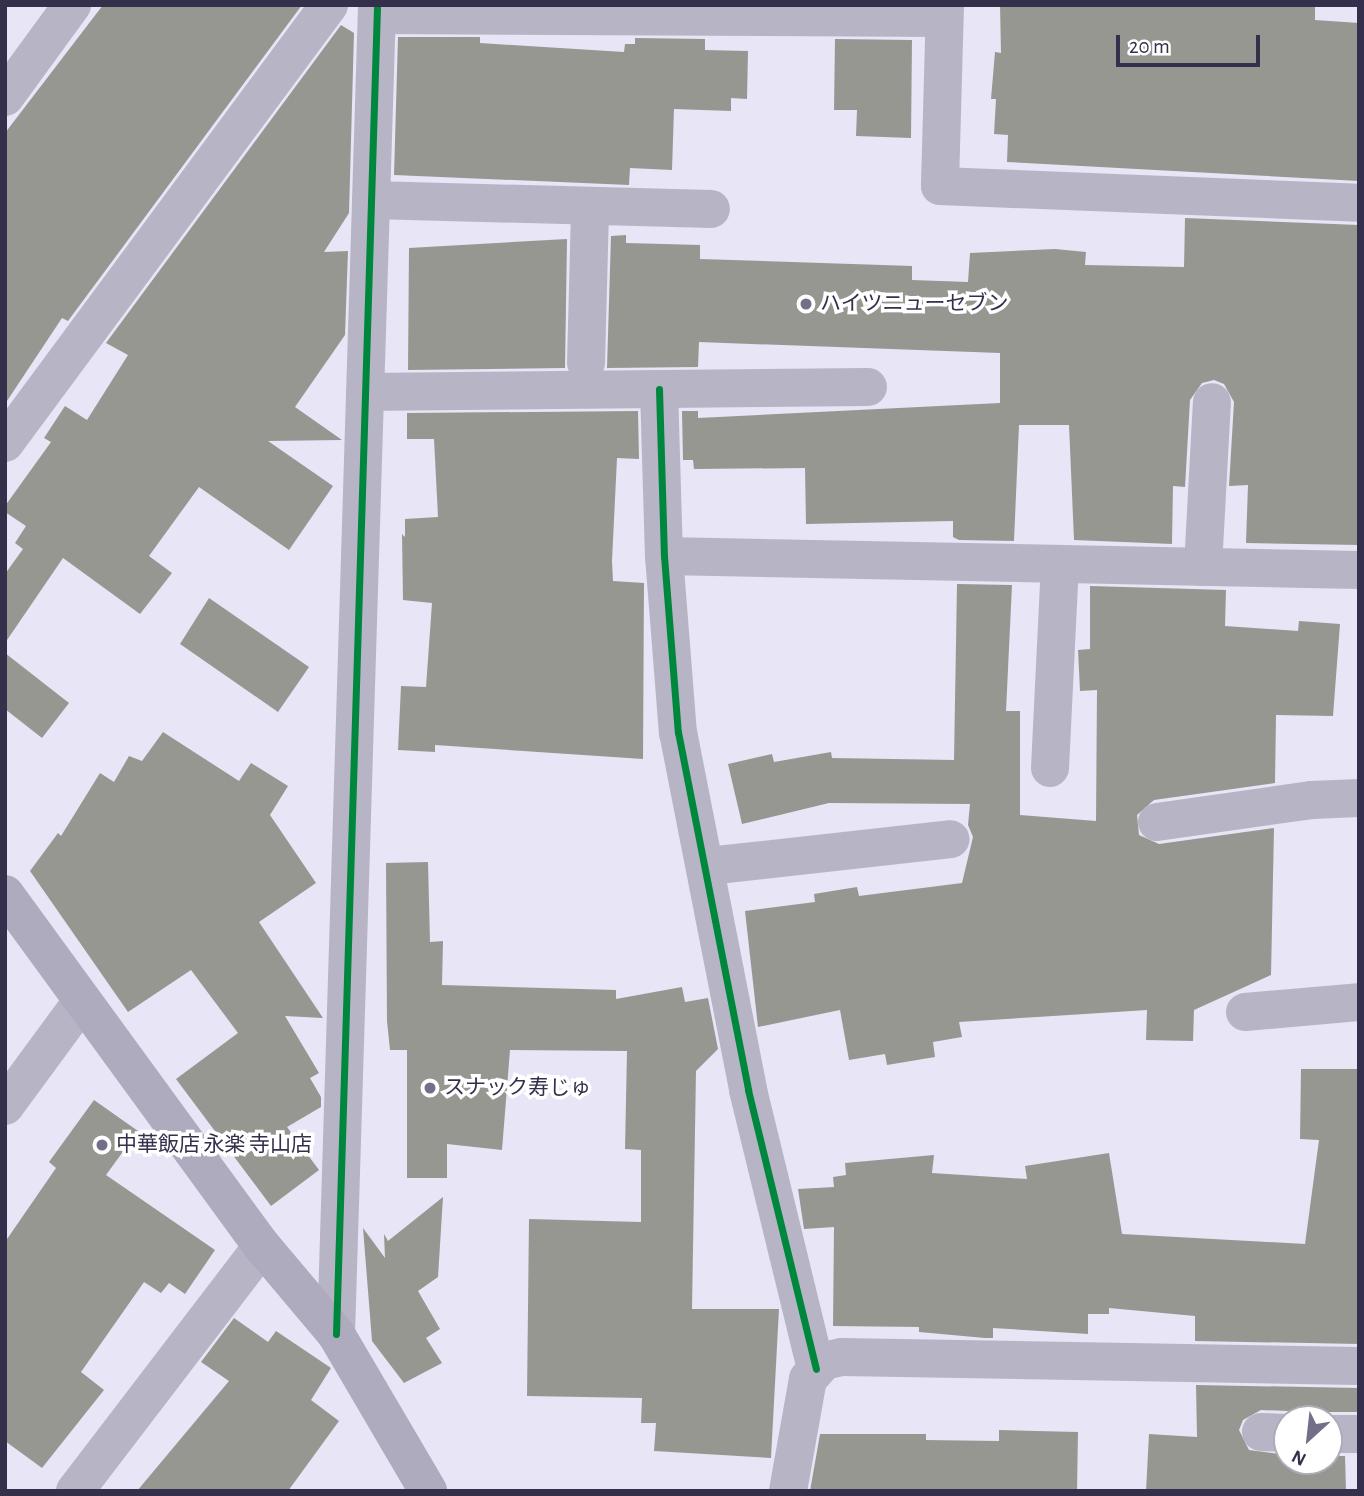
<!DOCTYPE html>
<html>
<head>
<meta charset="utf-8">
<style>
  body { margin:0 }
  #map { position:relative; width:1364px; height:1496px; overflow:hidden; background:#e7e5f6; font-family:"Alegreya Sans","Noto Sans JP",sans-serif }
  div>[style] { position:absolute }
  .building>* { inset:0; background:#979792 }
  .street>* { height:38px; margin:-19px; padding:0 19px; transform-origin:19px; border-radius:19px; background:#b7b5c5 }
  .secondary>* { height:38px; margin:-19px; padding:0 19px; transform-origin:19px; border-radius:19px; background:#aeabbe }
  .cycleway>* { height:7px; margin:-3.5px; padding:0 3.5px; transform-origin:3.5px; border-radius:3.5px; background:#00873e }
  .dots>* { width:19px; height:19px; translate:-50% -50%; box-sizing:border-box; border:4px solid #fff; border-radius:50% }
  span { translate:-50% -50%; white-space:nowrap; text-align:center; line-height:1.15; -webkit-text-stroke:7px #fff; paint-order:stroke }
  .poi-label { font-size:21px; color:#34304c }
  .left { translate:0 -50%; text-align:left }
  .frame { position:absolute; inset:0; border:7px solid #34304c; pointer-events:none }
  .north { position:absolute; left:1273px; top:1405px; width:70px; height:70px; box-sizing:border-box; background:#fff; border:2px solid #aeacb7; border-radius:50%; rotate:207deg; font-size:19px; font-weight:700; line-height:28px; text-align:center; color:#34304c }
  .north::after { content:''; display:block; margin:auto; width:24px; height:32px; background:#736f88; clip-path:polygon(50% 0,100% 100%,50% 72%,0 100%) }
  .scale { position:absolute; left:1116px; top:35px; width:144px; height:32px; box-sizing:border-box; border:4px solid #34304c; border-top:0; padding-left:9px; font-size:21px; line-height:24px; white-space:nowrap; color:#34304c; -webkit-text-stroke:5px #fff; paint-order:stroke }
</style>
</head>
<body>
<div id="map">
  <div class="building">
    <div style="clip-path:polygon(103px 5px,302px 5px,68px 321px,62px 318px,5px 404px,5px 133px)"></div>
    <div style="clip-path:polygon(1000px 5px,1315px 5px,1315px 20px,1359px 23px,1359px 181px,1007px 162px,1008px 135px,994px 134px,996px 99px,991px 99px,995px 52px,1001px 53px)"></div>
    <div style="clip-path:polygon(341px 25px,354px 33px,349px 213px,324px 252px,348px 251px,345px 335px,295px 407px,342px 440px,268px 441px,333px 486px,289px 550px,199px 487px,149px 556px,172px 573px,140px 614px,63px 558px,5px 643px,5px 574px,23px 549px,15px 543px,26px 526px,5px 512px,5px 506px,51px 442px,44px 438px,65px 406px,87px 420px,128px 355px,106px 343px)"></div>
    <div style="clip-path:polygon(398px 37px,480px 37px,480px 43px,624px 52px,625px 44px,635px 44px,635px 38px,705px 39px,705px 50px,748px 51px,747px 99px,731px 98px,731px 111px,674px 109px,672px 170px,630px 168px,629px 185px,394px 175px)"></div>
    <div style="clip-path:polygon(835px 39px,912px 40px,911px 138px,856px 136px,857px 110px,834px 110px)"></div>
    <div style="clip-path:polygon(1185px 218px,1359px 225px,1359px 545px,1246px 543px,1248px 485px,1229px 486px,1234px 402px,1224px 384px,1214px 380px,1202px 383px,1190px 400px,1185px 487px,1173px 486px,1172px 544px,1074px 540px,1069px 425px,1019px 425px,1014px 541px,959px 540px,953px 537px,953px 521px,806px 524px,805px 468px,694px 469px,693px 460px,683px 460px,682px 411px,698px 411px,698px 418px,1000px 403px,1000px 353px,699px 342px,698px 367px,607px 368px,611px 236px,626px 235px,626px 243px,700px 245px,700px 259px,912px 266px,912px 280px,968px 282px,970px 253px,1055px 249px,1086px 252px,1085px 265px,1184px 267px)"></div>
    <div style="clip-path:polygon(567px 239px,565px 368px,408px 370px,409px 248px)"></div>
    <div style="clip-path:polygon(638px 411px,639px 459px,617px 458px,612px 561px,613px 581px,644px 583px,643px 759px,435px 745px,435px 752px,398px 750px,401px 686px,426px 687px,432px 603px,403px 600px,402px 534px,405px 537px,405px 519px,438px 517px,434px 439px,407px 439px,407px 413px)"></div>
    <div style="clip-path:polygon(957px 584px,1012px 585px,1006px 711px,1020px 711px,1020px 815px,1096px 821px,1097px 690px,1080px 691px,1078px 650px,1090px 649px,1090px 586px,1226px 590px,1225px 626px,1298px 631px,1299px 621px,1340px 624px,1333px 716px,1276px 715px,1275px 783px,1154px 800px,1137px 815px,1139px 835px,1159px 844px,1274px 828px,1271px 975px,1194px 1010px,1193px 1041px,1146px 1040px,1147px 1010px,959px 1022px,962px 1037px,933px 1042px,935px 1057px,887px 1065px,885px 1054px,849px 1060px,840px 1010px,758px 1027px,745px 911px,815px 902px,814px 894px,857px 887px,859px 896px,962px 883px,973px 837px,968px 825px,970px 804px,829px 803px,742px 824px,728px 764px,772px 754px,774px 762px,831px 752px,832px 758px,954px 760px)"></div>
    <div style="clip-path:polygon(209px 598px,309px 667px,278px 712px,180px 644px)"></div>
    <div style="clip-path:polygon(5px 653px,69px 703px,42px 738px,5px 709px)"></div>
    <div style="clip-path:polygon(163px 732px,239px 781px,251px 763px,288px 786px,270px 815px,316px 883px,259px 922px,323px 1018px,285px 1016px,319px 1073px,310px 1078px,321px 1097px,321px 1107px,287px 1127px,319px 1170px,271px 1206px,176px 1079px,238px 1033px,191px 970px,128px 1012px,30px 871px,58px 833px,61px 836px,100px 773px,114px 782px,129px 756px,142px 761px)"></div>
    <div style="clip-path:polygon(428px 862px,430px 942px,443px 941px,442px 985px,616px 990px,616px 999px,682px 987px,685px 1002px,708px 998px,718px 1049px,696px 1071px,692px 1309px,779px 1309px,771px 1458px,654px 1451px,656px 1423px,641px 1423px,642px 1398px,527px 1396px,529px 1219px,641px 1222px,641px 1150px,625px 1149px,627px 1051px,510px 1050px,502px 1150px,447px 1144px,447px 1178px,407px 1178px,407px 1050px,390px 1050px,387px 1021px,386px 863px)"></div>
    <div style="clip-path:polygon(1301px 1069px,1359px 1069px,1359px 1344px,1195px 1341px,1195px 1316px,1109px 1308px,1109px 1314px,1088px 1314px,1088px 1334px,993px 1328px,993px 1338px,985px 1338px,919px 1332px,919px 1327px,833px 1326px,834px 1227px,804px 1229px,798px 1189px,834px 1187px,833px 1177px,846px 1175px,845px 1163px,934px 1155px,932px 1173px,1027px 1179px,1025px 1166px,1109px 1153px,1122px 1234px,1305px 1244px,1319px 1140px,1300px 1139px)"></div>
    <div style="clip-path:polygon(94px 1100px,138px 1131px,106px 1175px,215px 1250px,185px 1294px,169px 1283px,161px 1293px,144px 1282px,81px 1372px,104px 1390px,42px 1468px,5px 1441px,5px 1242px,56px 1168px,49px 1162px)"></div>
    <div style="clip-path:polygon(443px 1197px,438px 1277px,418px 1291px,440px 1329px,426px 1338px,442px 1363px,404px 1383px,372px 1341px,363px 1228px,385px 1258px,384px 1234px,388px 1241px)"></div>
    <div style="clip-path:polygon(234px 1318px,268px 1342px,276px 1331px,331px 1368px,311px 1400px,339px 1421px,288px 1491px,137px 1491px,229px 1381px,201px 1362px)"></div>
    <div style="clip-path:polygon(1196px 1385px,1359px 1388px,1359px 1412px,1329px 1412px,1303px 1419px,1289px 1411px,1261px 1410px,1243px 1420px,1239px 1430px,1249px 1450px,1287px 1455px,1287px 1461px,1329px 1461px,1329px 1456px,1345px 1456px,1346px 1491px,1146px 1491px,1149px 1434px,1197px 1437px)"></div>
    <div style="clip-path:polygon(999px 1430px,1078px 1432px,1077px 1491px,810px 1491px,820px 1434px,926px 1434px,926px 1440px,999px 1441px)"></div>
  </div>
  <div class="street">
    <div style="left:945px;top:5px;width:181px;rotate:91.6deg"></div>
    <div style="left:940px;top:186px;width:419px;rotate:2.3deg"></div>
    <div style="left:377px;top:15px;width:567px;rotate:0.3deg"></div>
    <div style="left:5px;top:97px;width:114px;rotate:-53.9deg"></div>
    <div style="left:371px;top:200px;width:340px;rotate:1.5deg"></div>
    <div style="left:586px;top:363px;width:157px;rotate:-88.5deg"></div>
    <div style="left:659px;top:389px;width:167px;rotate:88.3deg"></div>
    <div style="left:664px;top:556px;width:177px;rotate:85.5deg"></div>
    <div style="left:678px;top:732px;width:365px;rotate:78.9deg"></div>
    <div style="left:748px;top:1090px;width:287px;rotate:76.3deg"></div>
    <div style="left:365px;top:392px;width:503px;rotate:-0.57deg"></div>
    <div style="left:5px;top:443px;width:545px;rotate:-53.51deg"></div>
    <div style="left:664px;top:556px;width:695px;rotate:1.15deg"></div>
    <div style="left:1203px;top:567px;width:165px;rotate:-86.9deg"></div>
    <div style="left:1050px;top:768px;width:204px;rotate:-87.2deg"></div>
    <div style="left:1157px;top:822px;width:157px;rotate:-8.1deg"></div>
    <div style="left:1312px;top:800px;width:47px;rotate:-2.4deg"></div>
    <div style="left:708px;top:866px;width:244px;rotate:-6.3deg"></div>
    <div style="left:1245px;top:1012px;width:114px;rotate:-5deg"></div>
    <div style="left:5px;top:1106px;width:130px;rotate:-53.7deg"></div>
    <div style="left:336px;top:1334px;width:1330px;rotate:-88.23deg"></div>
    <div style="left:1261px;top:1432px;width:26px;rotate:2deg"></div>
    <div style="left:1329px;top:1434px;width:30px"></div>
    <div style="left:75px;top:1491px;width:308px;rotate:-52.6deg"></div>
    <div style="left:788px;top:1491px;width:114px;rotate:-79.9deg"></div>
    <div style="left:808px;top:1379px;width:24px;rotate:-48deg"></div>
    <div style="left:824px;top:1361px;width:18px;rotate:-13deg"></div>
    <div style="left:842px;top:1357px;width:517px;rotate:1deg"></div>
  </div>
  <div class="secondary">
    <div style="left:5px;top:894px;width:436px;rotate:53.9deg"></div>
    <div style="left:262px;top:1246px;width:115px;rotate:49.9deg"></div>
    <div style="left:336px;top:1334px;width:182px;rotate:59.6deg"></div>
  </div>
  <div class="cycleway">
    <div style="left:659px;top:389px;width:167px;rotate:88.3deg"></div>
    <div style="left:664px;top:556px;width:177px;rotate:85.5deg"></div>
    <div style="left:678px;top:732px;width:365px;rotate:78.9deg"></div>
    <div style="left:748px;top:1090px;width:287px;rotate:76.3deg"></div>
    <div style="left:336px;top:1334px;width:1330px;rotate:-88.23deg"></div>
  </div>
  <div class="dots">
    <div style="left:806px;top:304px;background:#736f88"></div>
    <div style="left:430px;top:1088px;background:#736f88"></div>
    <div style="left:102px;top:1145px;background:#736f88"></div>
  </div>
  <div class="poi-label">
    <span class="left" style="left:820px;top:304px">ハイツニューセブン</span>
    <span class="left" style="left:444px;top:1088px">スナック寿じゅ</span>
    <span class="left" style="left:116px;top:1145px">中華飯店 永楽 寺山店</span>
  </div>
  <div class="frame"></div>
  <div class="north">N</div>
  <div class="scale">20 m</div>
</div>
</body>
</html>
